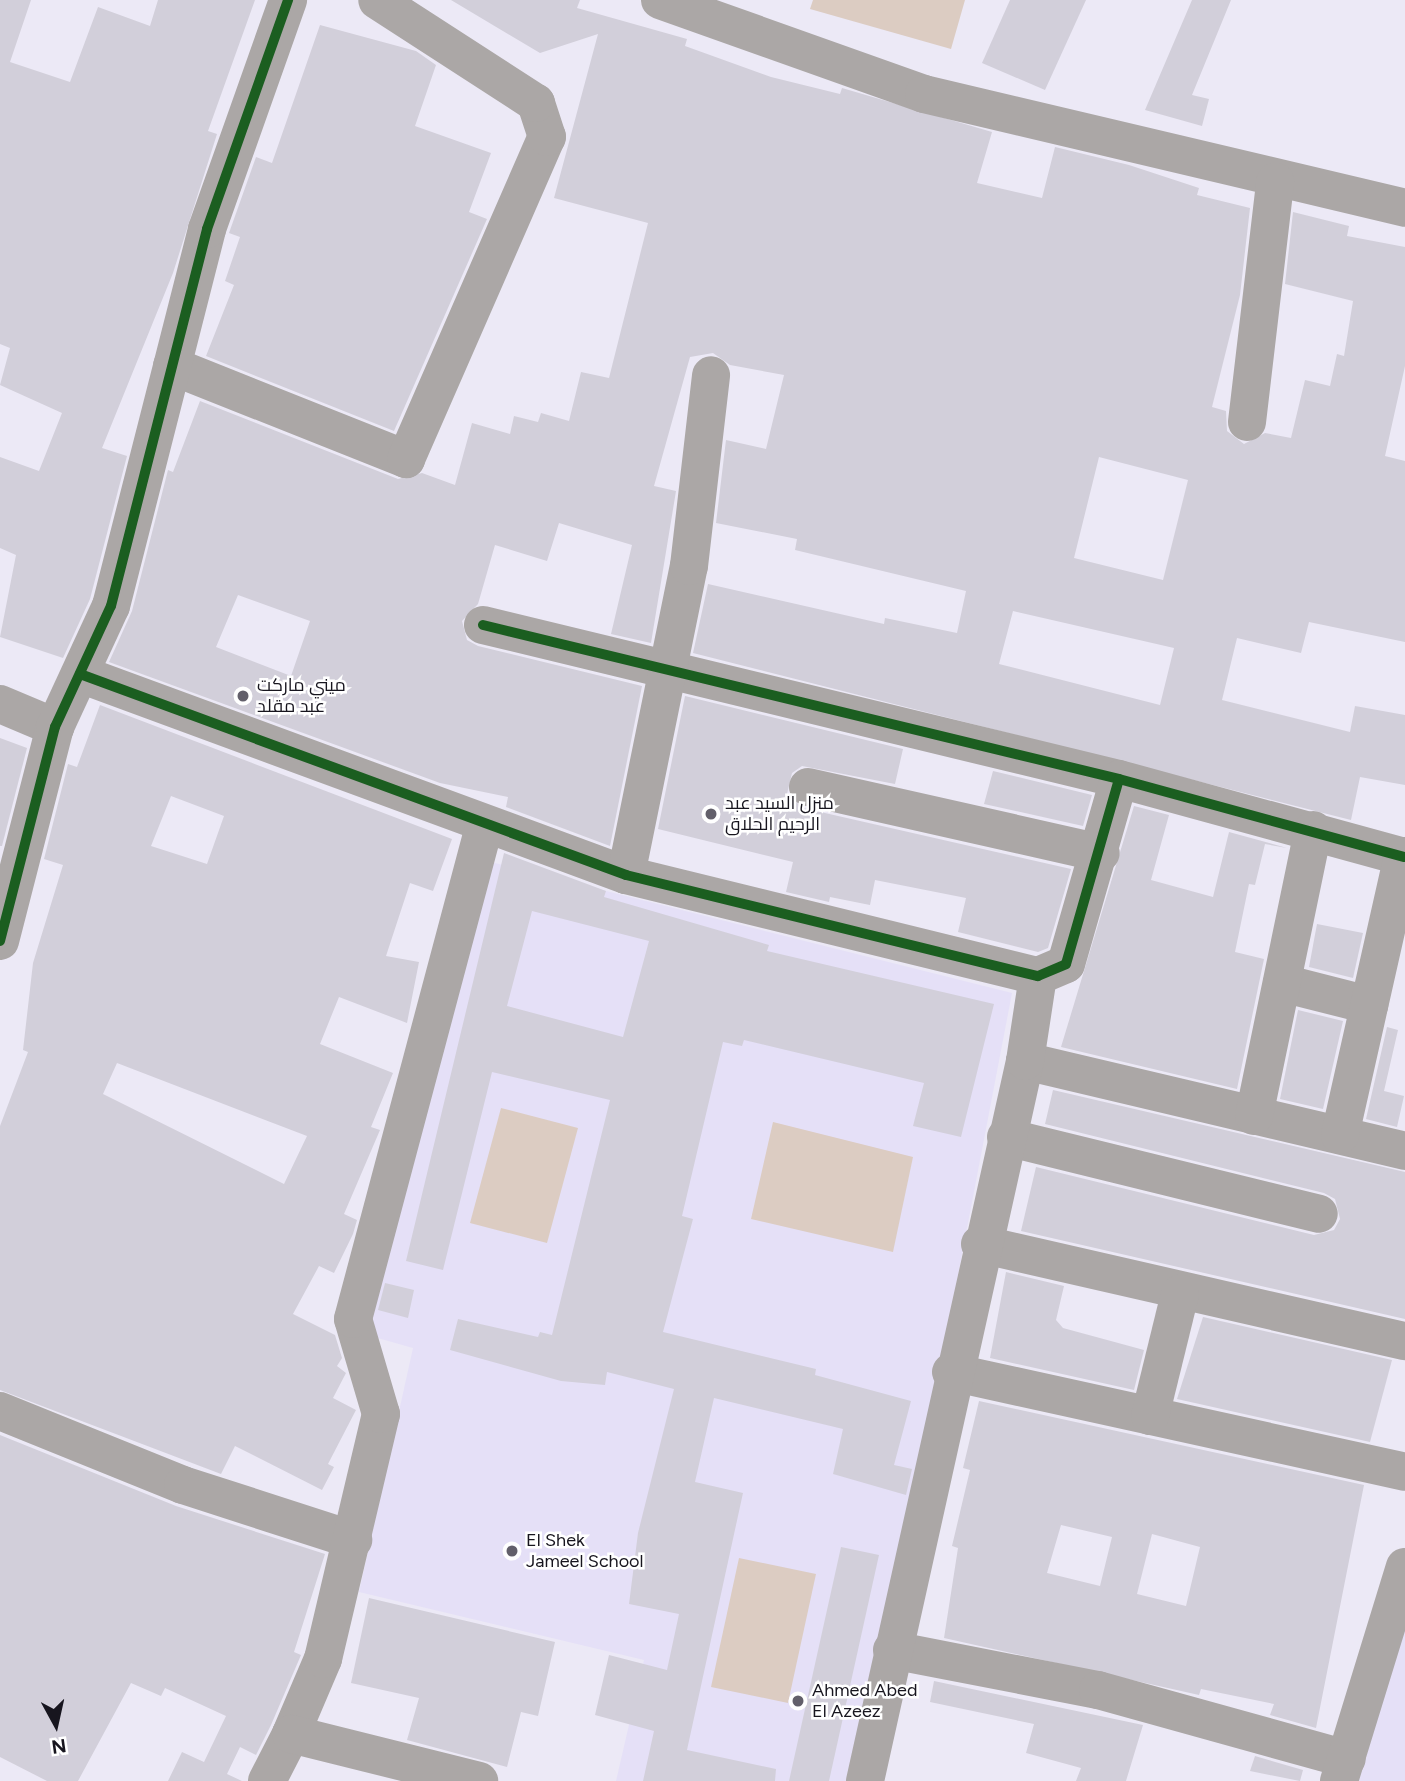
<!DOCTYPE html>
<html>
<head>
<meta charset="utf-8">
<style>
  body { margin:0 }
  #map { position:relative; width:1405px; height:1781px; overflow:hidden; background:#ece9f6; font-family:Figtree,Cairo,sans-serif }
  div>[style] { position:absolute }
  .built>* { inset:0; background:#e5e0f7 }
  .green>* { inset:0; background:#dcccc2 }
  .building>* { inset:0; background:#d2cfda }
  .minor>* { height:38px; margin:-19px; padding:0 19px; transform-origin:19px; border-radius:19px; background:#aba7a6 }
  .cycleway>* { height:10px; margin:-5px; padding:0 5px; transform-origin:5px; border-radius:5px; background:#1b5e20 }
  .dots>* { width:19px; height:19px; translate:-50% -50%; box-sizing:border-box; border:4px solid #fff; border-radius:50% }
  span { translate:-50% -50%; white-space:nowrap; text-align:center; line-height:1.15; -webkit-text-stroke:5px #fff; paint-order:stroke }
  .poi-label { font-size:18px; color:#17151e }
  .left { translate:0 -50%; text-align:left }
  .north { position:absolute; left:21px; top:1690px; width:70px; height:70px; -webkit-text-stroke:5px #fff; paint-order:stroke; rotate:172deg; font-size:19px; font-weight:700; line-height:28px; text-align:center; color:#17151e }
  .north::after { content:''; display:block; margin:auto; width:24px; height:32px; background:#17151e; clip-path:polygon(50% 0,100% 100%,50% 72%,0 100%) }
</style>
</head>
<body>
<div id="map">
  <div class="built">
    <div style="clip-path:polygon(479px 859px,1012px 993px,929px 1427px,848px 1781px,616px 1781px,644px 1660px,359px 1592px,413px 1348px,367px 1335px)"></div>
    <div style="clip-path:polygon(1405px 1629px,1405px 1781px,1356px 1781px)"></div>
  </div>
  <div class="green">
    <div style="clip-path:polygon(813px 0,965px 0,951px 49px,810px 9px)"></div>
    <div style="clip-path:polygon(501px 1108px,578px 1128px,547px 1243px,470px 1223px)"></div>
    <div style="clip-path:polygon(773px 1122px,913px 1157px,893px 1252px,751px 1219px)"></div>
    <div style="clip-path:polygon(739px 1558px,816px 1574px,788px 1703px,711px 1687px)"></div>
  </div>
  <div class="building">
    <div style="clip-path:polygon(0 0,31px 0,10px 62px,70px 82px,98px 7px,150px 26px,158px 0,255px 0,208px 131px,217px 134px,173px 273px,102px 448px,127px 456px,90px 599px,63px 658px,0 637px,16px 555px,0 548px,0 457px,39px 471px,62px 413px,0 385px,10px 348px,0 344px)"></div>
    <div style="clip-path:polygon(evenodd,451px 0,580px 0,577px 8px,687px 39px,685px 46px,771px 77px,840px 94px,842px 88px,992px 132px,977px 183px,1042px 198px,1055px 147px,1129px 165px,1199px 188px,1197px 195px,1250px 208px,1240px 295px,1212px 407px,1226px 411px,1227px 431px,1244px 444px,1265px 433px,1291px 438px,1305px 380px,1330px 386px,1337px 354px,1344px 356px,1353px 301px,1285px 284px,1293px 212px,1349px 226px,1347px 236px,1405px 247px,1405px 366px,1385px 456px,1405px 461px,1405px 642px,1309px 622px,1301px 653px,1237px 638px,1222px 700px,1350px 732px,1355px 706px,1405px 715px,1405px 785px,1360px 777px,1351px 820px,693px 653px,708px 584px,884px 624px,885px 618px,957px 633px,966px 591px,795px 550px,797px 539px,716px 523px,726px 440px,766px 449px,784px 375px,730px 365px,713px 353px,690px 357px,654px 486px,676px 491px,651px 643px,611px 634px,632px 545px,559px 523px,547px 561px,495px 545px,478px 604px,462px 621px,467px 640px,478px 646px,642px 686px,610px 846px,506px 807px,508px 797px,440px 783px,109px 662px,132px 611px,168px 470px,173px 472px,200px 401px,398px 479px,422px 473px,455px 485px,472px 423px,510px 434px,514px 416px,538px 422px,541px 413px,569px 421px,581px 372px,609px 378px,648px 223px,554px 198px,598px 34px,540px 53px,451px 0,1099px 457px,1188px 480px,1163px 580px,1074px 558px,1099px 457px,451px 0,238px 595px,310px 621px,291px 676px,216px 647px,238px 595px,451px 0,1013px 611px,1174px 648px,1160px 705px,999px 664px,1013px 611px)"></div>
    <div style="clip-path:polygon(1010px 0,1086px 0,1045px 90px,982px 63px)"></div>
    <div style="clip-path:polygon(1192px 0,1231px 0,1192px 95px,1209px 99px,1202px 126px,1145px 110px)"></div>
    <div style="clip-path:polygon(320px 25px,416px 51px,436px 65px,415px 126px,491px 153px,469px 212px,487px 219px,394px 431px,206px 356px,234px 285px,225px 281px,240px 237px,229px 233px,256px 157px,272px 163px)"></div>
    <div style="clip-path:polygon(685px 696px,903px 749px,895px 784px,802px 766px,792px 773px,787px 794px,803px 808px,1071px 869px,1048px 948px,1038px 952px,958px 932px,966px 898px,875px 880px,870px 905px,830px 897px,829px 902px,786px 892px,793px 862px,658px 829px)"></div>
    <div style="clip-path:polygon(evenodd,100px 705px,452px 839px,433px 891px,410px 883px,386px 956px,419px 962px,407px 1023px,339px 997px,320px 1044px,393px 1073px,371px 1127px,380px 1130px,344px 1214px,357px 1220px,353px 1234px,334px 1273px,319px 1266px,293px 1314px,335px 1335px,342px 1358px,337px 1366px,346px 1373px,333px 1398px,356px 1410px,328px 1464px,334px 1467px,322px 1490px,235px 1446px,221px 1474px,0 1390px,0 1126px,28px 1052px,23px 1050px,33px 963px,63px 865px,44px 859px,68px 764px,77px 767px,100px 705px,171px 796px,224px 816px,207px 864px,151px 846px,171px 796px,100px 705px,117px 1063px,307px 1136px,284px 1184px,103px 1094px,117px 1063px)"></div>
    <div style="clip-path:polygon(0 738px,27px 748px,2px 846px,0 846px)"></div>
    <div style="clip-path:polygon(993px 771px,1092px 795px,1083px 826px,984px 804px)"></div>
    <div style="clip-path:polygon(1134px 806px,1169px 815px,1151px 880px,1213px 897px,1229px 832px,1287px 848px,1265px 844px,1255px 885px,1249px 884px,1235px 952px,1264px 959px,1237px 1089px,1061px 1047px)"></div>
    <div style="clip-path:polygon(evenodd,504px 853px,606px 891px,604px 897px,769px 945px,767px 951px,994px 1004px,961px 1137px,913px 1126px,924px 1083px,744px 1040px,742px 1046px,723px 1042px,682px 1216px,693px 1219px,663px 1332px,816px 1369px,815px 1375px,911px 1401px,894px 1465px,912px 1469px,906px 1495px,833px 1474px,843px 1429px,714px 1398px,695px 1482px,743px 1493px,687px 1750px,776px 1769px,775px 1781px,643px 1781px,654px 1731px,595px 1715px,609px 1655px,667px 1670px,679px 1614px,629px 1604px,638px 1533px,674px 1389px,607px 1372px,605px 1385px,561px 1381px,450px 1350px,458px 1319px,538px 1337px,540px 1332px,552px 1335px,610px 1100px,492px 1072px,443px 1270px,406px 1261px,504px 853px,532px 911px,649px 941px,623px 1037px,507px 1006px,532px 911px)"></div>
    <div style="clip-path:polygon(1317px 924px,1363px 933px,1353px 978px,1309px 967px)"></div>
    <div style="clip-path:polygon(1298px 1010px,1343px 1021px,1323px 1109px,1280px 1099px)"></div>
    <div style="clip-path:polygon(1387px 1027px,1398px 1030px,1384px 1091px,1404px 1096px,1397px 1127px,1366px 1119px)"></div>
    <div style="clip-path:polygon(1053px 1090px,1405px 1172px,1405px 1319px,1021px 1231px,1036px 1167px,1314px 1235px,1334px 1230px,1340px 1219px,1335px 1199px,1324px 1193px,1045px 1124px)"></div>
    <div style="clip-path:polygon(1006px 1272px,1064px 1286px,1056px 1320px,1063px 1328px,1144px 1350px,1134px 1390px,990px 1358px)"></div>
    <div style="clip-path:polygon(385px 1283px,414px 1290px,408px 1318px,378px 1310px)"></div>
    <div style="clip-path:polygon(1203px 1317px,1392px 1360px,1370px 1442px,1177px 1399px)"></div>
    <div style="clip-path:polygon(evenodd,979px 1401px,1364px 1485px,1316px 1728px,1270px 1715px,1274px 1704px,1201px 1689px,1199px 1695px,944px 1638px,958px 1548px,952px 1546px,970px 1470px,963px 1468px,979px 1401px,1061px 1525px,1112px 1537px,1100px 1586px,1047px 1573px,1061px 1525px,979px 1401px,1152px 1534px,1200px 1547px,1186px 1606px,1137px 1594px,1152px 1534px)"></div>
    <div style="clip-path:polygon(0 1435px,176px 1506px,325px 1554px,294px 1652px,301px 1655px,271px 1725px,256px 1755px,240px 1747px,227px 1774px,242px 1781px,168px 1781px,182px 1752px,204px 1762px,226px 1716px,165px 1688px,161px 1696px,131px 1683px,78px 1781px,47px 1781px,0 1757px)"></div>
    <div style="clip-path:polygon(841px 1547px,879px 1555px,829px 1781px,789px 1781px)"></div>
    <div style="clip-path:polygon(369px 1598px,555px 1642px,538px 1716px,521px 1712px,507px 1767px,407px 1740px,419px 1698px,351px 1683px)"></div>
    <div style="clip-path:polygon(934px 1681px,1143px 1725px,1126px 1781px,1076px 1781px,1081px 1768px,1026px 1753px,1034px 1724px,930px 1702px)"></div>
    <div style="clip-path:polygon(1255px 1756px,1303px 1770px,1300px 1781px,1250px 1771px)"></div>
  </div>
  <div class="minor">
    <div style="left:660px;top:0;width:280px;rotate:19.6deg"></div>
    <div style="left:924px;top:94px;width:494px;rotate:13.3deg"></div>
    <div style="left:172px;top:366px;width:252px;rotate:21.7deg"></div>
    <div style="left:406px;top:459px;width:352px;rotate:-66.4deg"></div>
    <div style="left:547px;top:137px;width:36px;rotate:-108deg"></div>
    <div style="left:536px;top:103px;width:189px;rotate:-147.1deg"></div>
    <div style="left:1247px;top:422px;width:242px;rotate:-83.3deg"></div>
    <div style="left:483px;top:625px;width:654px;rotate:13.61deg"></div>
    <div style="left:1119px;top:779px;width:296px;rotate:15.3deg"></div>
    <div style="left:80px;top:674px;width:582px;rotate:20.21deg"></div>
    <div style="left:626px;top:875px;width:424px;rotate:13.8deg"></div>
    <div style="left:1038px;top:976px;width:30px;rotate:-23deg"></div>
    <div style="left:1066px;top:964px;width:192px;rotate:-74deg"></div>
    <div style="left:0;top:704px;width:60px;rotate:22.7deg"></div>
    <div style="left:808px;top:787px;width:300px;rotate:12.7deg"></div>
    <div style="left:626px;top:875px;width:315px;rotate:-78.5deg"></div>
    <div style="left:689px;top:566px;width:192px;rotate:-83.4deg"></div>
    <div style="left:0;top:941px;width:221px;rotate:-75.6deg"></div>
    <div style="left:55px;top:727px;width:133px;rotate:-65.2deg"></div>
    <div style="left:111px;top:606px;width:389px;rotate:-75.7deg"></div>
    <div style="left:207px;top:229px;width:243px;rotate:-70.5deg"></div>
    <div style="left:1282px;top:983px;width:90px;rotate:14.2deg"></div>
    <div style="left:1025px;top:1061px;width:391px;rotate:13.3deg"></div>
    <div style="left:1254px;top:1116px;width:292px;rotate:-78.3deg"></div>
    <div style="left:1340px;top:1135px;width:286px;rotate:-77.3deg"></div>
    <div style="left:1006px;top:1137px;width:322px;rotate:13.8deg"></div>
    <div style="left:980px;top:1244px;width:436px;rotate:12.9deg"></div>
    <div style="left:951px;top:1372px;width:465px;rotate:12.4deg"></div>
    <div style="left:0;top:1411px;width:197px;rotate:22deg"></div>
    <div style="left:183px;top:1485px;width:179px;rotate:17.9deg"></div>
    <div style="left:1150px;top:1416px;width:126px;rotate:-76.2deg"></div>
    <div style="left:892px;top:1650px;width:210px;rotate:11deg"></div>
    <div style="left:1098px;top:1690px;width:258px;rotate:15.5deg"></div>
    <div style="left:291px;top:1734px;width:82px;rotate:-66.9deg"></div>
    <div style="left:323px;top:1659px;width:252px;rotate:-76.7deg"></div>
    <div style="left:381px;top:1414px;width:99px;rotate:-106.4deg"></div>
    <div style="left:353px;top:1319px;width:509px;rotate:-75.09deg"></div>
    <div style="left:267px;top:1781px;width:53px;rotate:-62.9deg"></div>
    <div style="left:291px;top:1734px;width:194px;rotate:14deg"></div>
    <div style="left:865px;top:1781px;width:738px;rotate:-77.47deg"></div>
    <div style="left:1025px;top:1061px;width:86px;rotate:-81.3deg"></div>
    <div style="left:1339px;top:1781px;width:224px;rotate:-72.9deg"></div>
  </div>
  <div class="cycleway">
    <div style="left:483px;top:625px;width:654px;rotate:13.61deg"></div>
    <div style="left:1119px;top:779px;width:296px;rotate:15.3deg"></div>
    <div style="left:80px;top:674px;width:582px;rotate:20.21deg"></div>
    <div style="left:626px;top:875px;width:424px;rotate:13.8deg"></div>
    <div style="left:1038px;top:976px;width:30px;rotate:-23deg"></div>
    <div style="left:1066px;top:964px;width:192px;rotate:-74deg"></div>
    <div style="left:0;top:941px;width:221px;rotate:-75.6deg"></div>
    <div style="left:55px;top:727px;width:133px;rotate:-65.2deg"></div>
    <div style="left:111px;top:606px;width:389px;rotate:-75.7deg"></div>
    <div style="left:207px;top:229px;width:243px;rotate:-70.5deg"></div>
  </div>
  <div class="dots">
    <div style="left:243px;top:696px;background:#625f6a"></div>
    <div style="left:711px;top:814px;background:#625f6a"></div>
    <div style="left:512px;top:1551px;background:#625f6a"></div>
    <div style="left:798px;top:1701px;background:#625f6a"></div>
  </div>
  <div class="poi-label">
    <span class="left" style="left:257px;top:696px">ميني ماركت<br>عبد مقلد</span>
    <span class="left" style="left:725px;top:814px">منزل السيد عبد<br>الرحيم الحلاق</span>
    <span class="left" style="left:526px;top:1551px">El Shek<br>Jameel School</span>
    <span class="left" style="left:812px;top:1701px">Ahmed Abed<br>El Azeez</span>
  </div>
  <div class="north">N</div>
</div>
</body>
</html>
